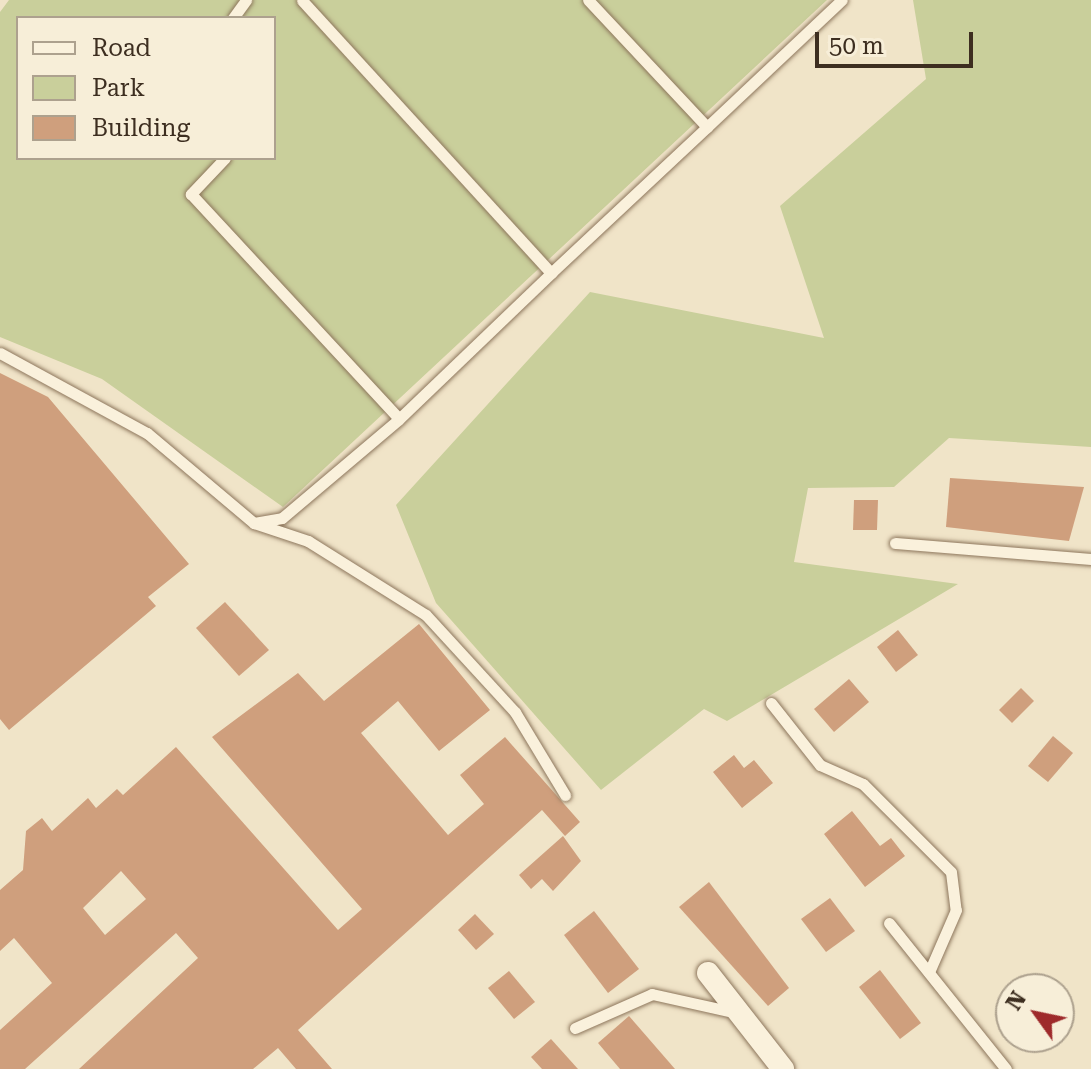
<!DOCTYPE html>
<html>
<head>
<meta charset="utf-8">
<style>
  body { margin:0 }
  #map { position:relative; width:1091px; height:1069px; overflow:hidden; background:#f0e4c8; font-family:"Roboto Serif",serif }
  div>[style] { position:absolute }
  .green>* { inset:0; background:#c9cf9b }
  .building>* { inset:0; background:#cf9f7d }
  .roads { filter:drop-shadow(0 0 2px #8d765c) drop-shadow(0 0 2px #8d765c) }
  .lane>* { height:11px; margin:-5.5px; padding:0 5.5px; transform-origin:5.5px; border-radius:5.5px; background:#faf1dc }
  .street>* { height:22px; margin:-11px; padding:0 11px; transform-origin:11px; border-radius:11px; background:#faf1dc }
  span { translate:-50% -50%; white-space:nowrap; text-align:center; line-height:1.15; -webkit-text-stroke:6px #f7eed8; paint-order:stroke }
  .legend { position:absolute; left:16px; top:16px; width:260px; height:144px; box-sizing:border-box; background:#f7eed8; border:2px solid #ada18e; margin:0; padding:10px 14px; list-style:none; font-size:24px; color:#3d2e20 }
  .legend li { display:flex; align-items:center; gap:16px; height:40px }
  .legend b { width:40px; border:2px solid #ada18e }
  .north { position:absolute; left:995px; top:973px; width:80px; height:80px; box-sizing:border-box; background:#f7eed8; border:2px solid #ada18e; border-radius:50%; rotate:303deg; font-size:22px; font-weight:700; line-height:32px; text-align:center; color:#3d2e20 }
  .north::after { content:''; display:block; margin:auto; width:28px; height:36px; background:#9e2a2b; clip-path:polygon(50% 0,100% 100%,50% 72%,0 100%) }
  .scale { position:absolute; left:815px; top:32px; width:158px; height:36px; box-sizing:border-box; border:4px solid #3d2e20; border-top:0; padding-left:10px; font-size:24px; line-height:28px; white-space:nowrap; color:#3d2e20; -webkit-text-stroke:6px #f7eed8; paint-order:stroke }
</style>
</head>
<body>
<div id="map">
  <div class="green">
    <div style="clip-path:polygon(evenodd,9px 0,827px 0,283px 507px,102px 379px,0 337px,0 12px,9px 0,18px 18px,274px 18px,274px 158px,18px 158px,18px 18px)"></div>
    <div style="clip-path:polygon(913px 0,1091px 0,1091px 447px,949px 438px,894px 487px,808px 488px,794px 562px,958px 584px,727px 721px,704px 709px,601px 790px,436px 603px,396px 505px,590px 292px,824px 338px,780px 206px,926px 79px)"></div>
  </div>
  <div class="building">
    <div style="clip-path:polygon(0 373px,48px 397px,189px 564px,148px 597px,156px 606px,9px 730px,0 719px)"></div>
    <div style="clip-path:polygon(950px 478px,1084px 487px,1069px 541px,946px 527px)"></div>
    <div style="clip-path:polygon(854px 500px,878px 500px,877px 530px,853px 530px)"></div>
    <div style="clip-path:polygon(225px 602px,269px 650px,239px 676px,196px 628px)"></div>
    <div style="clip-path:polygon(evenodd,419px 624px,490px 710px,439px 751px,398px 701px,361px 733px,448px 835px,484px 804px,460px 775px,505px 737px,580px 822px,565px 836px,542px 810px,298px 1030px,332px 1069px,296px 1069px,278px 1048px,253px 1069px,79px 1069px,198px 958px,176px 933px,25px 1069px,0 1069px,0 1030px,52px 983px,14px 938px,0 951px,0 890px,23px 870px,26px 831px,42px 818px,52px 831px,88px 798px,96px 808px,117px 789px,123px 795px,176px 747px,338px 930px,362px 909px,212px 737px,298px 673px,324px 701px,419px 624px,121px 871px,146px 899px,105px 935px,83px 908px,121px 871px)"></div>
    <div style="clip-path:polygon(898px 630px,918px 655px,896px 672px,877px 647px)"></div>
    <div style="clip-path:polygon(849px 679px,869px 702px,834px 732px,814px 709px)"></div>
    <div style="clip-path:polygon(1021px 688px,1034px 701px,1012px 723px,999px 710px)"></div>
    <div style="clip-path:polygon(1053px 736px,1073px 753px,1048px 782px,1028px 766px)"></div>
    <div style="clip-path:polygon(734px 755px,744px 768px,754px 760px,773px 783px,742px 808px,713px 772px)"></div>
    <div style="clip-path:polygon(852px 811px,880px 846px,891px 838px,905px 856px,865px 887px,824px 834px)"></div>
    <div style="clip-path:polygon(563px 836px,581px 861px,553px 891px,542px 879px,531px 889px,519px 875px)"></div>
    <div style="clip-path:polygon(709px 882px,789px 988px,768px 1006px,679px 907px)"></div>
    <div style="clip-path:polygon(830px 898px,855px 931px,826px 952px,801px 919px)"></div>
    <div style="clip-path:polygon(594px 911px,639px 969px,608px 993px,564px 935px)"></div>
    <div style="clip-path:polygon(475px 914px,494px 934px,476px 950px,458px 930px)"></div>
    <div style="clip-path:polygon(880px 970px,921px 1023px,900px 1039px,859px 987px)"></div>
    <div style="clip-path:polygon(509px 971px,535px 1002px,514px 1019px,488px 988px)"></div>
    <div style="clip-path:polygon(629px 1016px,675px 1069px,620px 1069px,598px 1043px)"></div>
    <div style="clip-path:polygon(551px 1039px,578px 1069px,542px 1069px,531px 1057px)"></div>
  </div>
  <div class="roads">
    <div class="lane">
      <div style="left:233px;top:18px;width:22px;rotate:-54deg"></div>
      <div style="left:707px;top:127px;width:185px;rotate:-43.3deg"></div>
      <div style="left:225px;top:158px;width:50px;rotate:133.4deg"></div>
      <div style="left:191px;top:194px;width:306px;rotate:47.2deg"></div>
      <div style="left:551px;top:273px;width:214px;rotate:-43.1deg"></div>
      <div style="left:707px;top:127px;width:174px;rotate:-133.1deg"></div>
      <div style="left:0;top:353px;width:167px;rotate:28.6deg"></div>
      <div style="left:147px;top:433px;width:140px;rotate:40.1deg"></div>
      <div style="left:254px;top:523px;width:57px;rotate:18.4deg"></div>
      <div style="left:308px;top:541px;width:139px;rotate:32.1deg"></div>
      <div style="left:426px;top:615px;width:132px;rotate:47.5deg"></div>
      <div style="left:515px;top:712px;width:97px;rotate:58.9deg"></div>
      <div style="left:254px;top:523px;width:28px;rotate:-10deg"></div>
      <div style="left:282px;top:518px;width:153px;rotate:-40.2deg"></div>
      <div style="left:399px;top:419px;width:211px;rotate:-43.8deg"></div>
      <div style="left:551px;top:273px;width:369px;rotate:-132.4deg"></div>
      <div style="left:895px;top:543px;width:197px;rotate:4.7deg"></div>
      <div style="left:771px;top:703px;width:79px;rotate:51.7deg"></div>
      <div style="left:820px;top:765px;width:47px;rotate:23.8deg"></div>
      <div style="left:863px;top:784px;width:124px;rotate:45deg"></div>
      <div style="left:951px;top:872px;width:38px;rotate:83deg"></div>
      <div style="left:956px;top:910px;width:68px;rotate:113.5deg"></div>
      <div style="left:889px;top:923px;width:187px;rotate:51.3deg"></div>
      <div style="left:575px;top:1028px;width:84px;rotate:-23.8deg"></div>
      <div style="left:652px;top:994px;width:87px;rotate:12.6deg"></div>
    </div>
    <div class="street">
      <div style="left:708px;top:973px;width:122px;rotate:52deg"></div>
    </div>
  </div>
  <ul class="legend">
  <li><b style="height:10px;background:#faf1dc"></b>Road</li>
  <li><b style="height:22px;background:#c9cf9b"></b>Park</li>
  <li><b style="height:22px;background:#cf9f7d"></b>Building</li>
  </ul>
  <div class="north">N</div>
  <div class="scale">50 m</div>
</div>
</body>
</html>
